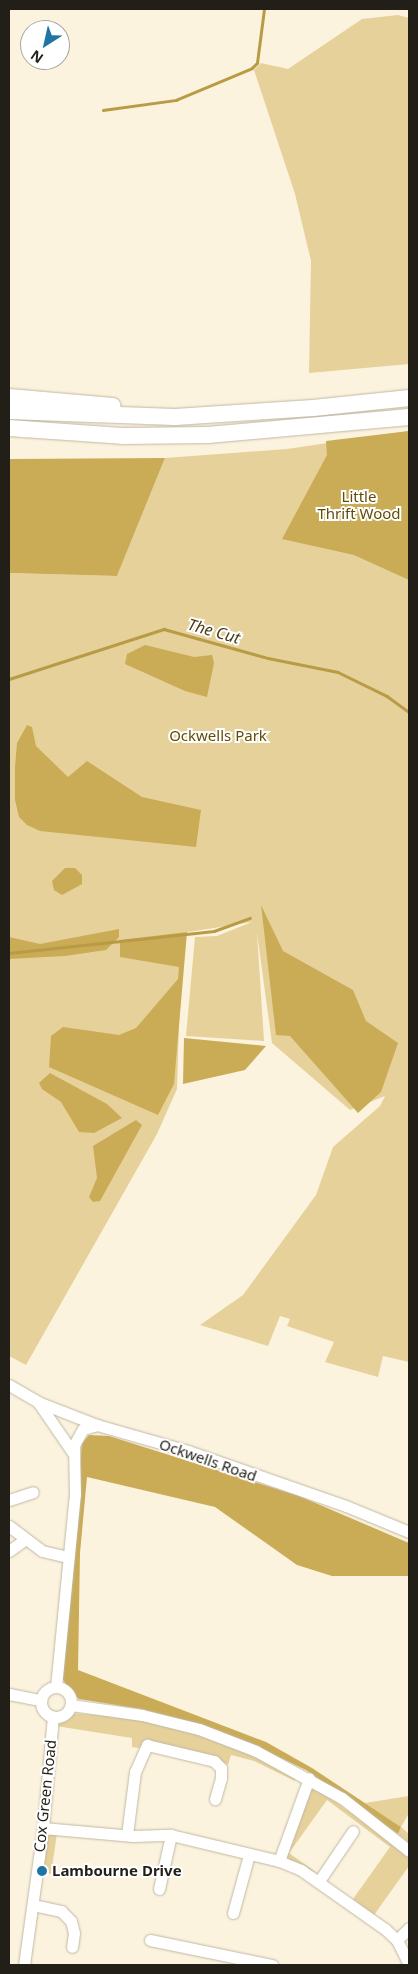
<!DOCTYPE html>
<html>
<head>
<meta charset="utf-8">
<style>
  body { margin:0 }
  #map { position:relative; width:418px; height:1974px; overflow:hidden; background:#fbf3de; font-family:"Noto Sans",sans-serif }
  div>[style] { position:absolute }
  .green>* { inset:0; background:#e6d19b }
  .forest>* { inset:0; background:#caab56 }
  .stream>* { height:2.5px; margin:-1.25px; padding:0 1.25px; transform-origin:1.25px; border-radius:1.25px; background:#b99b45 }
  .roads { filter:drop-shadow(0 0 1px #c0b8a4) drop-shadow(0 0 1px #c0b8a4) }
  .minor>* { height:11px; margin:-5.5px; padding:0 5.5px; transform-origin:5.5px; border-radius:5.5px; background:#fff }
  .minor>.ring { margin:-5.5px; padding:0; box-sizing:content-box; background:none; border:11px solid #fff; border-radius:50% }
  .highway>* { height:16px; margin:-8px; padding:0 8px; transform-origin:8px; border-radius:8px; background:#fff }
  .dots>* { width:14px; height:14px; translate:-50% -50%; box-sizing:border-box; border:2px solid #fff; border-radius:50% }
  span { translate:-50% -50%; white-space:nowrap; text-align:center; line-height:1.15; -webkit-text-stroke:4px #fff; paint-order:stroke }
  .park-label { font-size:15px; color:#624c06 }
  .street-label { font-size:15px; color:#221f18 }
  .poi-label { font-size:15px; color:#221f18; font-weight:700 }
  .left { translate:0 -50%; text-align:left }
  .water-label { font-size:16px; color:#473a15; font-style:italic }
  .frame { position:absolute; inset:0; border:10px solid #221f18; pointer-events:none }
  .north { position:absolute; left:20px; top:20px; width:50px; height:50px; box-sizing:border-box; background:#fff; border:1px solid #a7a5a3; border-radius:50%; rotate:215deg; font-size:14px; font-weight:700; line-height:20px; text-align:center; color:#221f18 }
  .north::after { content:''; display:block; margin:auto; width:18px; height:22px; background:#2074a5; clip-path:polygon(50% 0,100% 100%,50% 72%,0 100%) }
</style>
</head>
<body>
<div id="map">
  <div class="green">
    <div style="clip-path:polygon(398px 15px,409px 18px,409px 364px,309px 373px,311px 261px,295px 194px,254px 70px,261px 63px,288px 69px,362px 19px)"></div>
    <div style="clip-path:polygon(409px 431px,409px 1362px,383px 1356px,378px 1377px,325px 1362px,334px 1342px,287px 1326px,290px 1319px,280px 1316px,268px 1346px,200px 1325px,243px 1295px,316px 1195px,333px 1147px,380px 1106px,385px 1096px,350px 1110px,272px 1043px,257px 933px,264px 1041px,186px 1036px,195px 937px,217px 936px,252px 922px,182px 933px,177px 1089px,157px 1134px,26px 1365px,9px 1356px,9px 573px,117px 576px,165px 458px,287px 449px)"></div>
    <div style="clip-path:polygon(71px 1713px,143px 1719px,198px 1733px,255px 1754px,293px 1774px,295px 1781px,254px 1761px,231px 1755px,228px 1765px,218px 1760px,146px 1741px,139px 1748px,132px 1747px,132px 1738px,56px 1726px)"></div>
    <div style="clip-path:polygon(315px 1787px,409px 1855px,409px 1866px,374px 1915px,353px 1899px,390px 1847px,327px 1800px,289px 1853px,317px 1873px,290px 1861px,286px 1855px,309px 1789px)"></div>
    <div style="clip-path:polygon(409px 1796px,409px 1813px,401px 1827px,409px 1834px,409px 1843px,398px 1834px,401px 1827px,365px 1803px)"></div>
    <div style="clip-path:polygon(53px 1833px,57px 1833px,51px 1874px,40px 1872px,43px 1840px)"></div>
  </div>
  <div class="forest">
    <div style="clip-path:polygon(409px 431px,409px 580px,354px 555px,282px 539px,327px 455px,326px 441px)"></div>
    <div style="clip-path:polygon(165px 458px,117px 576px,9px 573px,9px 459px)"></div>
    <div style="clip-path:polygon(145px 645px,194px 657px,212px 655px,214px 663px,207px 697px,185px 691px,125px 664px,127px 654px)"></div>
    <div style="clip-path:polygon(27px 725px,32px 727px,36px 746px,68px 777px,87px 761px,142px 797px,201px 810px,196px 847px,40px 831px,27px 825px,19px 817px,15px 800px,15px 767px,17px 743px)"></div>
    <div style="clip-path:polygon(65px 868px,75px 868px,82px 875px,82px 884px,62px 895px,54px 890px,52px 881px)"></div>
    <div style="clip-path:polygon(261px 905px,283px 951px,353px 990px,366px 1021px,398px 1043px,381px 1092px,358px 1113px,290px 1036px,276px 1035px)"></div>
    <div style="clip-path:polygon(119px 929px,119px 937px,106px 950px,65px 956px,9px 959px,9px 937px,40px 944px)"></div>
    <div style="clip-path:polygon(187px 932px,174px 1084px,158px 1115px,49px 1067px,51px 1036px,63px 1027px,119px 1035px,136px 1028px,178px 979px,179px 967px,120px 957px,120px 940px)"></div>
    <div style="clip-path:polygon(184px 1038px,266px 1046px,245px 1070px,183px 1084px)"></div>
    <div style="clip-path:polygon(50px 1073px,107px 1104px,122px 1118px,94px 1133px,79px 1132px,61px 1102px,42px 1089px,39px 1083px)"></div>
    <div style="clip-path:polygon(136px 1120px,142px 1125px,100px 1201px,93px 1202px,89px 1197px,97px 1178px,93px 1146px)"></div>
    <div style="clip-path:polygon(89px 1435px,109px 1436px,299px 1496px,409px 1543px,409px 1576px,332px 1576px,297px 1565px,215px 1507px,87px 1477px,80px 1553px,78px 1670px,266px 1742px,312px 1768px,401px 1827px,398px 1834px,306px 1770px,258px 1747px,200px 1724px,141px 1709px,79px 1699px,69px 1690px,61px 1676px,82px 1443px)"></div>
  </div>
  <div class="stream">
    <div style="left:103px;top:110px;width:74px;rotate:-7.8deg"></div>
    <div style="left:176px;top:100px;width:82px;rotate:-22.8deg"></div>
    <div style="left:252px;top:68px;width:7px;rotate:-45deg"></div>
    <div style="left:257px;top:63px;width:54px;rotate:-82.6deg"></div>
    <div style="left:9px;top:679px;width:163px;rotate:-17.9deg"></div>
    <div style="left:164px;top:629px;width:108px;rotate:15.6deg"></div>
    <div style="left:268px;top:658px;width:71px;rotate:11.3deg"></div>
    <div style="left:338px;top:672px;width:55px;rotate:26.1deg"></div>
    <div style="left:387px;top:696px;width:27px;rotate:36deg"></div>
    <div style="left:9px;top:953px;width:206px;rotate:-6.1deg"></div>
    <div style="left:214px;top:931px;width:38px;rotate:-20deg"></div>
  </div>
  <div class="roads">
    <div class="minor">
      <div style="left:9px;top:1385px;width:34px;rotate:30deg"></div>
      <div style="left:38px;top:1402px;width:63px;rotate:21.3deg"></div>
      <div style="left:97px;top:1425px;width:95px;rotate:15.9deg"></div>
      <div style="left:188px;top:1451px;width:167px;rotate:19.2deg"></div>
      <div style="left:346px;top:1506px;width:68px;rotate:22.4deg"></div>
      <div style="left:38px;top:1402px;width:62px;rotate:55.5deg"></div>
      <div style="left:9px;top:1500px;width:25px;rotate:-18deg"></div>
      <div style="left:9px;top:1526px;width:41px;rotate:37.1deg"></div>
      <div style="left:42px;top:1551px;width:27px;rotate:13deg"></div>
      <div style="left:9px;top:1551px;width:19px;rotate:-36deg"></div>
      <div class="ring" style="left:41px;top:1687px;width:19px;height:19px"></div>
      <div style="left:56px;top:1687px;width:194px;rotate:-84.4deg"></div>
      <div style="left:75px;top:1494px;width:49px;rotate:-91.2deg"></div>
      <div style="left:74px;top:1445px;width:18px;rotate:-61deg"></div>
      <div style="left:83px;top:1429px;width:15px;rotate:-16deg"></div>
      <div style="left:9px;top:1694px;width:33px;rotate:11deg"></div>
      <div style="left:71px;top:1705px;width:72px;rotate:8deg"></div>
      <div style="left:142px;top:1715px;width:59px;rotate:13.8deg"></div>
      <div style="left:199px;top:1729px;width:61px;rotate:21.1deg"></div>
      <div style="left:256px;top:1751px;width:98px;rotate:28.7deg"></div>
      <div style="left:342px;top:1798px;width:85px;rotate:38.3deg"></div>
      <div style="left:43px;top:1828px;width:90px;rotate:5.1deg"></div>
      <div style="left:133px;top:1836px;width:38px;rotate:-2deg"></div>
      <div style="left:171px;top:1835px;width:111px;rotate:13.5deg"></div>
      <div style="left:279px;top:1861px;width:24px;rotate:22deg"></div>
      <div style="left:301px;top:1870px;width:103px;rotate:35.1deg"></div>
      <div style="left:385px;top:1929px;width:16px;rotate:43deg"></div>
      <div style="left:397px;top:1940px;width:28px;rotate:64deg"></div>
      <div style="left:127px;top:1835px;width:64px;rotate:-82.8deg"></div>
      <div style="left:135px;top:1772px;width:30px;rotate:-66deg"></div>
      <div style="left:147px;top:1745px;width:69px;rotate:13.4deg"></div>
      <div style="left:214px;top:1761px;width:10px;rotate:45deg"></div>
      <div style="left:221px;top:1768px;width:10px;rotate:90deg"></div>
      <div style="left:221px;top:1778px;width:22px;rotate:106deg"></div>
      <div style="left:279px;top:1861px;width:88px;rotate:-70.1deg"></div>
      <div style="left:319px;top:1881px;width:60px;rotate:-55.8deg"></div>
      <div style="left:159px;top:1889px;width:55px;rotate:-77.5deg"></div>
      <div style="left:33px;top:1905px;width:29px;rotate:12deg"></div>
      <div style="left:61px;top:1911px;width:14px;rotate:45deg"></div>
      <div style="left:71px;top:1921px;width:12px;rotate:76deg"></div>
      <div style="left:74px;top:1933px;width:14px;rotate:98deg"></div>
      <div style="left:233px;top:1913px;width:60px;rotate:-74.6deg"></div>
      <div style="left:150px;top:1940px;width:125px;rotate:11.6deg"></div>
      <div style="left:397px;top:1940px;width:17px;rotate:-45deg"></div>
      <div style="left:24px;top:1965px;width:138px;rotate:-82.1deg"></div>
      <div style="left:43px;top:1828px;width:111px;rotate:-84.9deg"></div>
    </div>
    <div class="highway">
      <div style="left:9px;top:397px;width:104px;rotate:4.9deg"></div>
      <div style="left:9px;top:411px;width:166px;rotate:2.1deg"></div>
      <div style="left:175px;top:417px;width:138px;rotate:-3.7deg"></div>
      <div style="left:313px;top:408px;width:97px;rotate:-5.9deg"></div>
      <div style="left:9px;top:428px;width:113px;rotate:4deg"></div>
      <div style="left:122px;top:436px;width:86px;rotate:-0.7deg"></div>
      <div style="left:208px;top:435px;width:202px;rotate:-5.1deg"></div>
    </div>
  </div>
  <div class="dots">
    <div style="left:42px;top:1871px;background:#2074a5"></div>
  </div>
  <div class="park-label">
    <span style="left:359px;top:505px">Little<br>Thrift Wood</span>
    <span style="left:218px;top:736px">Ockwells Park</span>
  </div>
  <div class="street-label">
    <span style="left:208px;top:1460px;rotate:19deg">Ockwells Road</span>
    <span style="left:45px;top:1796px;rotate:-84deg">Cox Green Road</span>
  </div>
  <div class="poi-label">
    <span class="left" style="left:52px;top:1871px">Lambourne Drive</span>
  </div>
  <div class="water-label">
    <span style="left:214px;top:631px;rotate:16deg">The Cut</span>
  </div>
  <div class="frame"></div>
  <div class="north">N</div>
</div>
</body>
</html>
